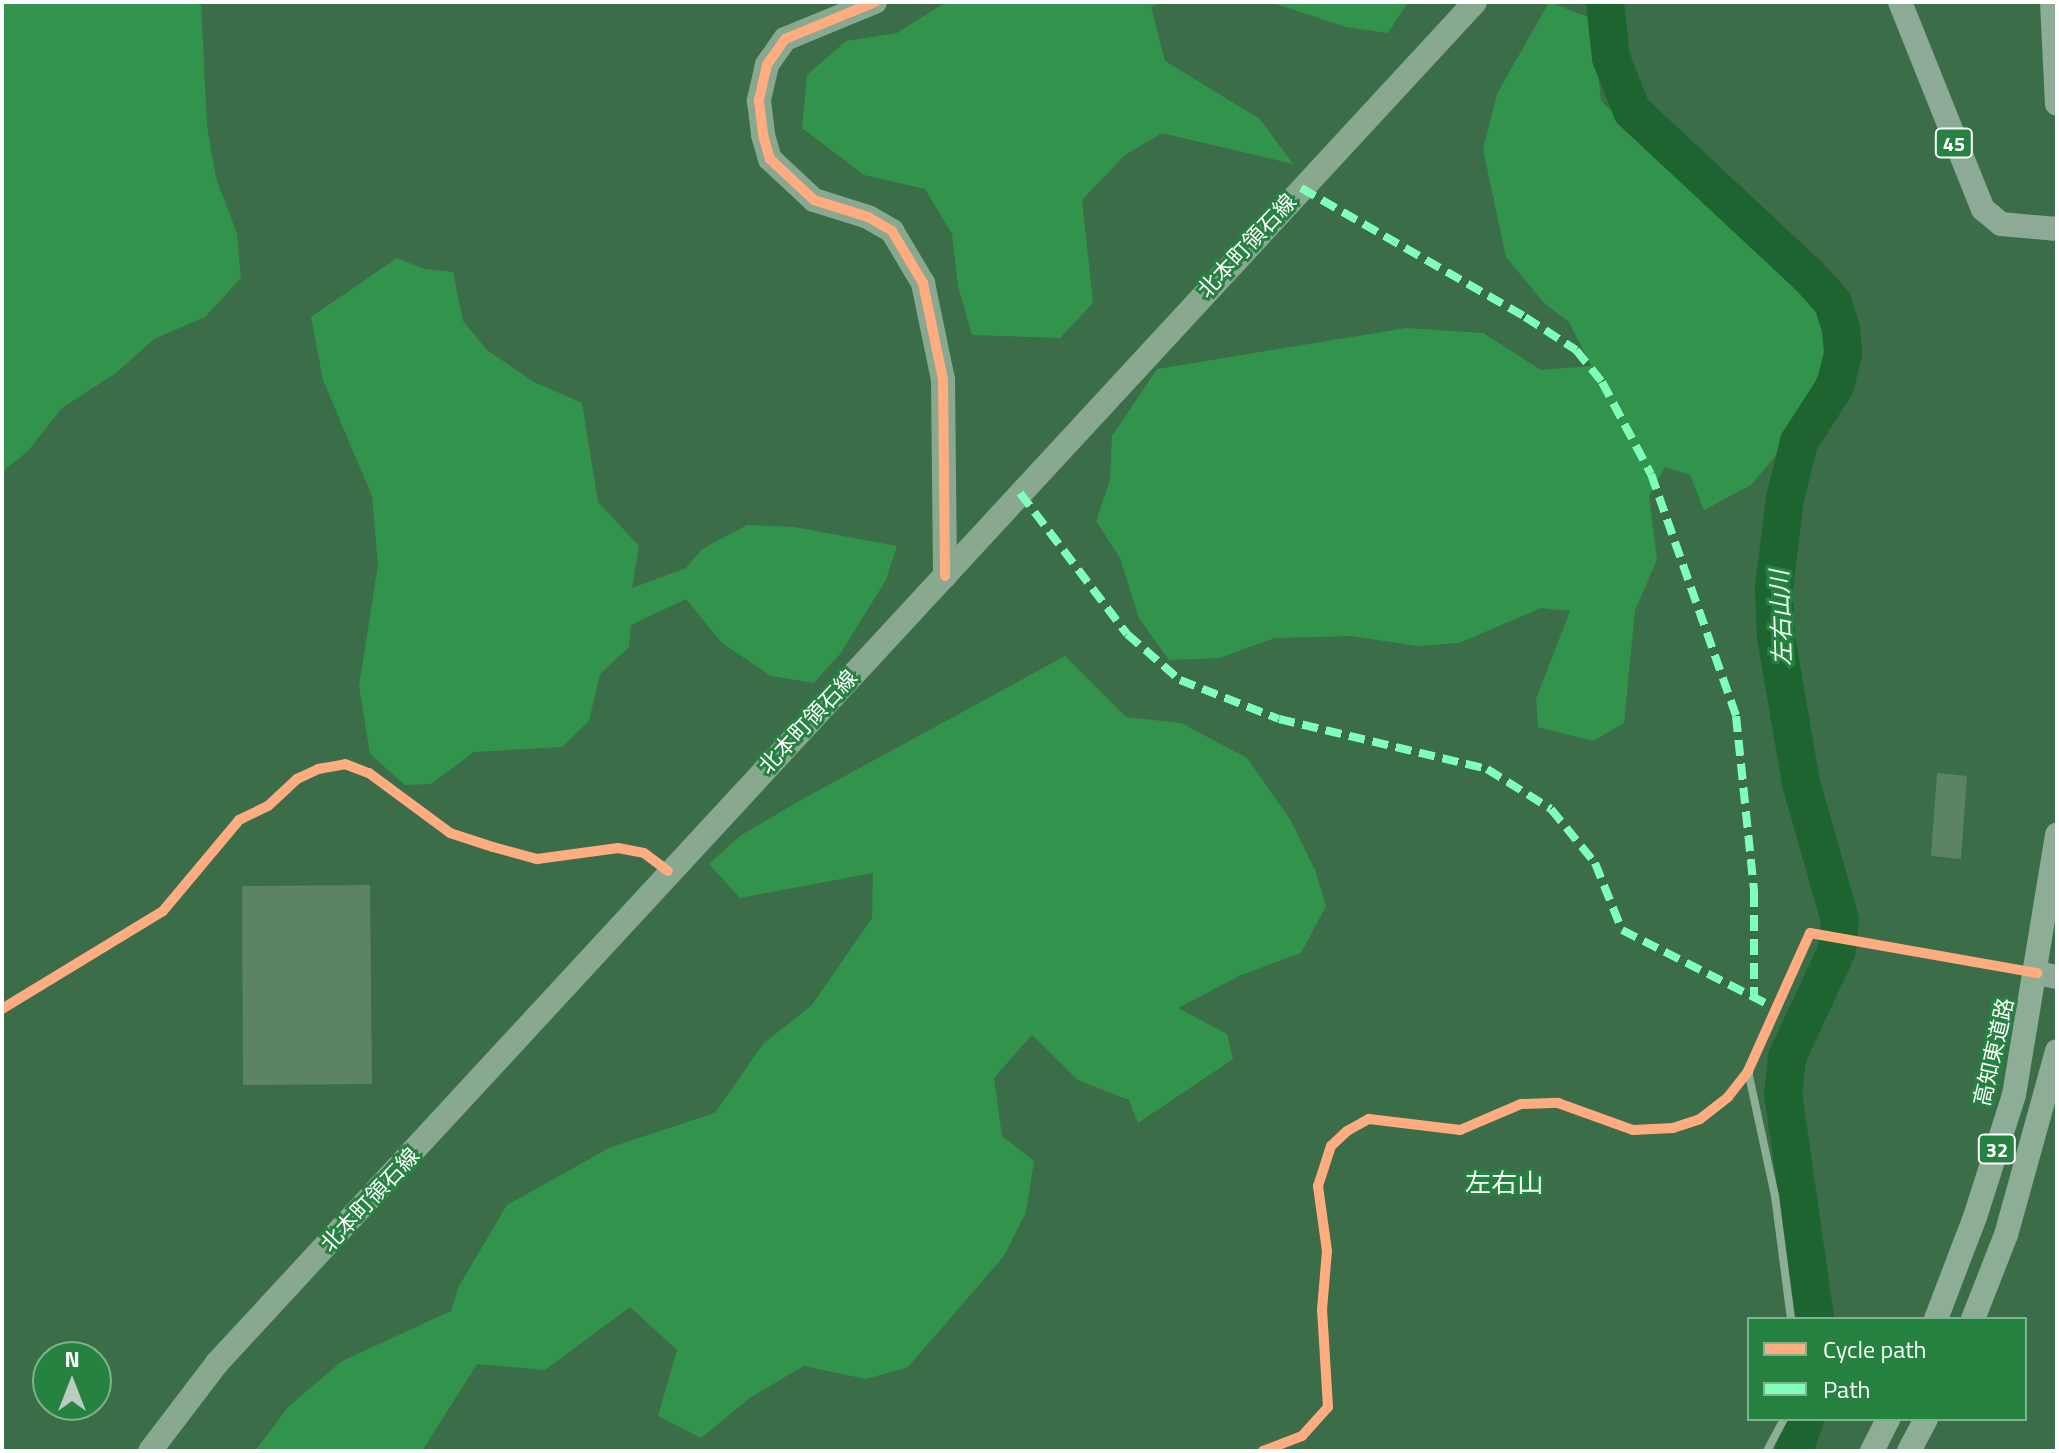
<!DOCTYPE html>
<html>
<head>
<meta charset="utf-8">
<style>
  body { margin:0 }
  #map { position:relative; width:2059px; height:1453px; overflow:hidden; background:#3b6d49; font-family:"Titillium Web","Noto Sans JP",sans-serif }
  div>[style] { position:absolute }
  .green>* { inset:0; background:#32944c }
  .river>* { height:38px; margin:-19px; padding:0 19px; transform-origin:19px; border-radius:19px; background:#1e6431 }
  .building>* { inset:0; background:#5c8366 }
  .street>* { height:8px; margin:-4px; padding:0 4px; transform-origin:4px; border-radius:4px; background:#8dad96 }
  .secondary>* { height:24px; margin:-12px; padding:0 12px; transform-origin:12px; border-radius:12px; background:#88a890 }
  .primary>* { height:24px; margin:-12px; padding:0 12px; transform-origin:12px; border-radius:12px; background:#8caa95 }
  .highway>* { height:24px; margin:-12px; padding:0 12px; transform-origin:12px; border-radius:12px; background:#8ead96 }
  .quiet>* { height:8px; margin-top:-4px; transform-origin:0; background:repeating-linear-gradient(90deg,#80ffba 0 16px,transparent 0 24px) }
  .cycleway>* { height:10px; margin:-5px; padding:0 5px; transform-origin:5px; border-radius:5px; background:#ffac80 }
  span { translate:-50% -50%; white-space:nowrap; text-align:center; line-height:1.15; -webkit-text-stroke:6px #268240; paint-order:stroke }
  .shield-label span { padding:2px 6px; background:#268240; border:2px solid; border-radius:6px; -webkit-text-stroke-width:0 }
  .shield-label { font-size:20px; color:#fff; font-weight:700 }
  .street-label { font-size:22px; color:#fff }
  .water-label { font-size:24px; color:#eefbf1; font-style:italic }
  .quarter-label { font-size:26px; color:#fff }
  .frame { position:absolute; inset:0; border:4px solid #fff; pointer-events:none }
  .legend { position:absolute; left:1747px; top:1317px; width:280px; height:104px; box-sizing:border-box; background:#268240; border:2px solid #7db48c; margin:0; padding:10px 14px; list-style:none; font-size:24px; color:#fff }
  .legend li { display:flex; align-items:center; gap:16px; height:40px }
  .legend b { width:40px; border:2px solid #7db48c }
  .north { position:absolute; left:32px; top:1341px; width:80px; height:80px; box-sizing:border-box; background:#268240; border:2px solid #7db48c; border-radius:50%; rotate:0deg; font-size:22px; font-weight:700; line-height:32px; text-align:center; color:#fff }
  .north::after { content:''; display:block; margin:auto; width:28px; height:36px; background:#baccbf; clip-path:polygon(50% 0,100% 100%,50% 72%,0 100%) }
</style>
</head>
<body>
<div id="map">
  <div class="green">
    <div style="clip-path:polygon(2px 2px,201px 2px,207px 126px,216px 178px,237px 234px,241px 278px,205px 317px,154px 339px,116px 373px,62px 408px,28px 451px,2px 472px)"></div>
    <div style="clip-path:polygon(946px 2px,1161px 2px,1151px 7px,1165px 61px,1260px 119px,1293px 164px,1162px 133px,1125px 155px,1082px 200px,1093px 303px,1060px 338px,972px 335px,958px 286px,952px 234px,925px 189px,864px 175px,802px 128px,807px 75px,846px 41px,897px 33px)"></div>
    <div style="clip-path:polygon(1270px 2px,1408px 2px,1388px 33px,1346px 27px)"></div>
    <div style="clip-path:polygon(1549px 2px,1593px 19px,1601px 101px,1799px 285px,1819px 310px,1829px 353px,1783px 447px,1751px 485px,1704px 510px,1690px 475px,1665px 467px,1649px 496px,1657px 560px,1635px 610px,1624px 723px,1593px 741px,1538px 727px,1536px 699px,1570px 611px,1541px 608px,1459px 643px,1418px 646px,1351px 636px,1275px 638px,1219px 658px,1169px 660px,1139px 618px,1120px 558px,1096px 521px,1110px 480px,1112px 436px,1157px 369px,1406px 328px,1483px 333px,1541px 370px,1591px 366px,1569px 322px,1544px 303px,1506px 257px,1483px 149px,1497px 94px)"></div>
    <div style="clip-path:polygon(397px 258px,424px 269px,453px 272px,463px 321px,487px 350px,534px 382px,582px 403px,598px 502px,639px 546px,632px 588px,686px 568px,702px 549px,747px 525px,794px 527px,897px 546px,886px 580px,840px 654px,814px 683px,771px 676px,722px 643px,686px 599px,631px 625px,629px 647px,600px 674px,589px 721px,562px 747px,474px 752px,431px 784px,405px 785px,370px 754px,359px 686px,378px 565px,372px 496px,323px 380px,311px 317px)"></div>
    <div style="clip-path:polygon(1065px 656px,1126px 717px,1181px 723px,1247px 758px,1290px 819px,1315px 870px,1326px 906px,1301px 953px,1241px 975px,1178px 1008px,1227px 1034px,1233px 1059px,1138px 1123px,1129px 1100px,1078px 1080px,1032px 1035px,994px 1078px,1002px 1136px,1034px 1161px,1026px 1212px,1004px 1256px,908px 1367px,866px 1379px,804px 1366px,751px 1397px,701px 1438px,658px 1416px,677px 1350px,630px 1307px,545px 1370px,477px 1364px,422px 1451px,255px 1451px,288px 1407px,342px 1361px,451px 1311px,459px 1286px,507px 1205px,611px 1147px,715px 1113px,763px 1044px,812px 1005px,872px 918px,873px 873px,740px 898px,709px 864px,740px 836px,801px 800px)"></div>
  </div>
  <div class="river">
    <div style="left:1605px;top:2px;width:56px;rotate:83.9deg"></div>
    <div style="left:1611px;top:58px;width:57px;rotate:68.4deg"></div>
    <div style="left:1632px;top:111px;width:242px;rotate:43deg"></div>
    <div style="left:1809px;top:276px;width:36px;rotate:48deg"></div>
    <div style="left:1833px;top:303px;width:27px;rotate:73deg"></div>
    <div style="left:1841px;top:329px;width:25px;rotate:85deg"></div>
    <div style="left:1843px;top:354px;width:33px;rotate:104deg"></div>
    <div style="left:1835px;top:386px;width:67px;rotate:122.7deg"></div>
    <div style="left:1799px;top:442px;width:58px;rotate:104deg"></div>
    <div style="left:1785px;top:498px;width:91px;rotate:97deg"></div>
    <div style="left:1774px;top:588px;width:49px;rotate:87.7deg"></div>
    <div style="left:1776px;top:637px;width:148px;rotate:80.3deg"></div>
    <div style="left:1801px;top:783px;width:142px;rotate:74.1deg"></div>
    <div style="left:1840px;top:920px;width:30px;rotate:96deg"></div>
    <div style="left:1837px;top:950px;width:118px;rotate:115deg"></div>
    <div style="left:1787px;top:1057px;width:36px;rotate:96deg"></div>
    <div style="left:1783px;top:1093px;width:228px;rotate:81.9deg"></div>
    <div style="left:1794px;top:1451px;width:34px;rotate:-71deg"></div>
  </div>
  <div class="building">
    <div style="clip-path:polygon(1937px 773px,1967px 776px,1961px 859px,1931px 856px)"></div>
    <div style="clip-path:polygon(370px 885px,372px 1084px,243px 1085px,242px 886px)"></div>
  </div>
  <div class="street">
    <div style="left:2px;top:1009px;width:188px;rotate:-31.3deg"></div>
    <div style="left:163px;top:911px;width:119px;rotate:-50.1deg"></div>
    <div style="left:239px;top:820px;width:32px;rotate:-26deg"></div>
    <div style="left:268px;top:806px;width:40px;rotate:-43deg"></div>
    <div style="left:297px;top:779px;width:23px;rotate:-25deg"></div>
    <div style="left:318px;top:769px;width:27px;rotate:-10deg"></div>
    <div style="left:345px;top:764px;width:26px;rotate:21deg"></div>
    <div style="left:369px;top:773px;width:101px;rotate:36.5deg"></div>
    <div style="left:450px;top:833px;width:45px;rotate:18deg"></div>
    <div style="left:493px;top:847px;width:46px;rotate:15.3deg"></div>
    <div style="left:537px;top:859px;width:82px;rotate:-7.7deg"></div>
    <div style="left:618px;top:848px;width:26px;rotate:11deg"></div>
    <div style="left:644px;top:853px;width:29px;rotate:35deg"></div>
    <div style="left:1748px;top:1071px;width:128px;rotate:77.8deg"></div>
    <div style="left:1775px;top:1196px;width:124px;rotate:82.6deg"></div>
    <div style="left:1263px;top:1451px;width:42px;rotate:-21deg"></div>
    <div style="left:1302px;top:1436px;width:39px;rotate:-48deg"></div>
    <div style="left:1328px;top:1407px;width:97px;rotate:-93.5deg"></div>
    <div style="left:1322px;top:1310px;width:59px;rotate:-85.2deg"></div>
    <div style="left:1327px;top:1251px;width:66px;rotate:-97.9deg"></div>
    <div style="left:1318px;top:1186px;width:42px;rotate:-72deg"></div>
    <div style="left:1331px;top:1146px;width:22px;rotate:-43deg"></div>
    <div style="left:1347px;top:1131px;width:25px;rotate:-29deg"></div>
    <div style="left:1369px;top:1119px;width:92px;rotate:6.9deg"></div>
    <div style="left:1460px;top:1130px;width:66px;rotate:-23.1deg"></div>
    <div style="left:1521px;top:1104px;width:37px;rotate:-2deg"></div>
    <div style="left:1558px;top:1103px;width:80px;rotate:19.8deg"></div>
    <div style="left:1633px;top:1130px;width:40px;rotate:-2.9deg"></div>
    <div style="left:1673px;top:1128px;width:28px;rotate:-18deg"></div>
    <div style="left:1700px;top:1119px;width:36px;rotate:-38deg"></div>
    <div style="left:1728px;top:1097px;width:33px;rotate:-52deg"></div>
    <div style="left:1748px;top:1071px;width:151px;rotate:-65.8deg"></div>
    <div style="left:1810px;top:933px;width:225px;rotate:10deg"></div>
    <div style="left:1767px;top:1451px;width:36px;rotate:-62deg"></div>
  </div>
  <div class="secondary">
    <div style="left:875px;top:2px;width:97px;rotate:157.7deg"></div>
    <div style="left:785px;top:39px;width:32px;rotate:125deg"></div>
    <div style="left:767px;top:65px;width:37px;rotate:103deg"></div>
    <div style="left:759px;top:101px;width:34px;rotate:83deg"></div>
    <div style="left:763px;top:135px;width:25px;rotate:74deg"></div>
    <div style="left:770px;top:159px;width:60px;rotate:43deg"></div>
    <div style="left:814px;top:200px;width:57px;rotate:17.5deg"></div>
    <div style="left:868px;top:217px;width:28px;rotate:30deg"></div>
    <div style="left:892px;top:231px;width:61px;rotate:59.2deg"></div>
    <div style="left:923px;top:283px;width:99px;rotate:78.3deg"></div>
    <div style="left:943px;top:380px;width:196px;rotate:89.4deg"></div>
    <div style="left:150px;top:1451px;width:111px;rotate:-52.7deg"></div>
    <div style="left:217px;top:1363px;width:1853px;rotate:-47.25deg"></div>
  </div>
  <div class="primary">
    <div style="left:1900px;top:2px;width:223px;rotate:68.2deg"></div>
    <div style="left:1983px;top:209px;width:23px;rotate:40deg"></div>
    <div style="left:2001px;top:224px;width:56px;rotate:5.1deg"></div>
    <div style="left:2038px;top:973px;width:19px;rotate:12deg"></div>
  </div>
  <div class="highway">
    <div style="left:2052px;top:2px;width:102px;rotate:87.2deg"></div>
    <div style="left:1936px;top:1319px;width:109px;rotate:-69.1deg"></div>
    <div style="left:1975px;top:1217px;width:128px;rotate:-72.3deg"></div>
    <div style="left:2014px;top:1095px;width:264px;rotate:-80.6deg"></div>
    <div style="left:1973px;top:1319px;width:90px;rotate:-68.6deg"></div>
    <div style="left:2006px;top:1235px;width:191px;rotate:-74.5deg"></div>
    <div style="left:1872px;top:1451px;width:36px;rotate:-63deg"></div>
    <div style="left:1909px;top:1451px;width:36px;rotate:-62deg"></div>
  </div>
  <div class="quiet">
    <div style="left:1301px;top:188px;width:258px;rotate:29.9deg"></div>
    <div style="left:1525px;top:317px;width:61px;rotate:32.9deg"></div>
    <div style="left:1576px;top:350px;width:41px;rotate:50.9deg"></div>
    <div style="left:1602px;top:382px;width:104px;rotate:62deg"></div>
    <div style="left:1651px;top:474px;width:256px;rotate:70.6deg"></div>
    <div style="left:1736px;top:716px;width:176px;rotate:84.1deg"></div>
    <div style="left:1754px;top:891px;width:107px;rotate:90deg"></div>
    <div style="left:1020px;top:493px;width:177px;rotate:52.8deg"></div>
    <div style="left:1127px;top:634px;width:70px;rotate:41deg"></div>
    <div style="left:1180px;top:680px;width:106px;rotate:21.5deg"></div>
    <div style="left:1279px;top:719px;width:214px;rotate:13.5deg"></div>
    <div style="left:1487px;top:769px;width:75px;rotate:32deg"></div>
    <div style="left:1551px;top:809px;width:70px;rotate:50.8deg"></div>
    <div style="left:1595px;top:863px;width:72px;rotate:68.1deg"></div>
    <div style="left:1622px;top:930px;width:176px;rotate:27deg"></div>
  </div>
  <div class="cycleway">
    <div style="left:875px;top:2px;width:97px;rotate:157.7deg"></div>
    <div style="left:785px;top:39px;width:32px;rotate:125deg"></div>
    <div style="left:767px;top:65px;width:37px;rotate:103deg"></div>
    <div style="left:759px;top:101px;width:34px;rotate:83deg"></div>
    <div style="left:763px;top:135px;width:25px;rotate:74deg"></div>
    <div style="left:770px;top:159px;width:60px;rotate:43deg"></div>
    <div style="left:814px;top:200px;width:57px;rotate:17.5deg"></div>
    <div style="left:868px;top:217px;width:28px;rotate:30deg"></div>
    <div style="left:892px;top:231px;width:61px;rotate:59.2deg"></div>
    <div style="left:923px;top:283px;width:99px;rotate:78.3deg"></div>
    <div style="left:943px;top:380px;width:196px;rotate:89.4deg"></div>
    <div style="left:2px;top:1009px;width:188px;rotate:-31.3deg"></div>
    <div style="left:163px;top:911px;width:119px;rotate:-50.1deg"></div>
    <div style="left:239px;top:820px;width:32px;rotate:-26deg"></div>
    <div style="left:268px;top:806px;width:40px;rotate:-43deg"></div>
    <div style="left:297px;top:779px;width:23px;rotate:-25deg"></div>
    <div style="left:318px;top:769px;width:27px;rotate:-10deg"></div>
    <div style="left:345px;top:764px;width:26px;rotate:21deg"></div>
    <div style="left:369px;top:773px;width:101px;rotate:36.5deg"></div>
    <div style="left:450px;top:833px;width:45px;rotate:18deg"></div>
    <div style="left:493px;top:847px;width:46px;rotate:15.3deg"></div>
    <div style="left:537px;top:859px;width:82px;rotate:-7.7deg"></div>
    <div style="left:618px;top:848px;width:26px;rotate:11deg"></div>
    <div style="left:644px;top:853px;width:30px;rotate:37deg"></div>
    <div style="left:1263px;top:1451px;width:42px;rotate:-21deg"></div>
    <div style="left:1302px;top:1436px;width:39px;rotate:-48deg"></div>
    <div style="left:1328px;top:1407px;width:97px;rotate:-93.5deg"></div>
    <div style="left:1322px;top:1310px;width:59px;rotate:-85.2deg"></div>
    <div style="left:1327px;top:1251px;width:66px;rotate:-97.9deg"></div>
    <div style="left:1318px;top:1186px;width:42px;rotate:-72deg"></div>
    <div style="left:1331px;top:1146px;width:22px;rotate:-43deg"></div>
    <div style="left:1347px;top:1131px;width:25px;rotate:-29deg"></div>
    <div style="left:1369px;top:1119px;width:92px;rotate:6.9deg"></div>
    <div style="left:1460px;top:1130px;width:66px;rotate:-23.1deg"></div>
    <div style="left:1521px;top:1104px;width:37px;rotate:-2deg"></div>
    <div style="left:1558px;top:1103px;width:80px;rotate:19.8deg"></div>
    <div style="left:1633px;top:1130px;width:40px;rotate:-2.9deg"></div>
    <div style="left:1673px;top:1128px;width:28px;rotate:-18deg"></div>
    <div style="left:1700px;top:1119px;width:36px;rotate:-38deg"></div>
    <div style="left:1728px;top:1097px;width:33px;rotate:-52deg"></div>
    <div style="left:1748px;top:1071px;width:151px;rotate:-65.8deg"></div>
    <div style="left:1810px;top:933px;width:231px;rotate:10deg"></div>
  </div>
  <div class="shield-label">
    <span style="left:1954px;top:143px">45</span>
    <span style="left:1997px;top:1149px">32</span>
  </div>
  <div class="street-label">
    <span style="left:1247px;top:246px;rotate:-47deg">北本町領石線</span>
    <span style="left:808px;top:722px;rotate:-47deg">北本町領石線</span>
    <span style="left:1994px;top:1052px;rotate:-77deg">高知東道路</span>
    <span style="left:370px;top:1200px;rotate:-47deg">北本町領石線</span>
  </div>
  <div class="water-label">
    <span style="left:1781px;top:618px;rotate:-92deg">左右山川</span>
  </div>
  <div class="quarter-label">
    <span style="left:1504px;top:1183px">左右山</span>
  </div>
  <div class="frame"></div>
  <ul class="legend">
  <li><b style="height:10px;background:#ffac80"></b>Cycle path</li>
  <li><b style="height:10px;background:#80ffba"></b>Path</li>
  </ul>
  <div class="north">N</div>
</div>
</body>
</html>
